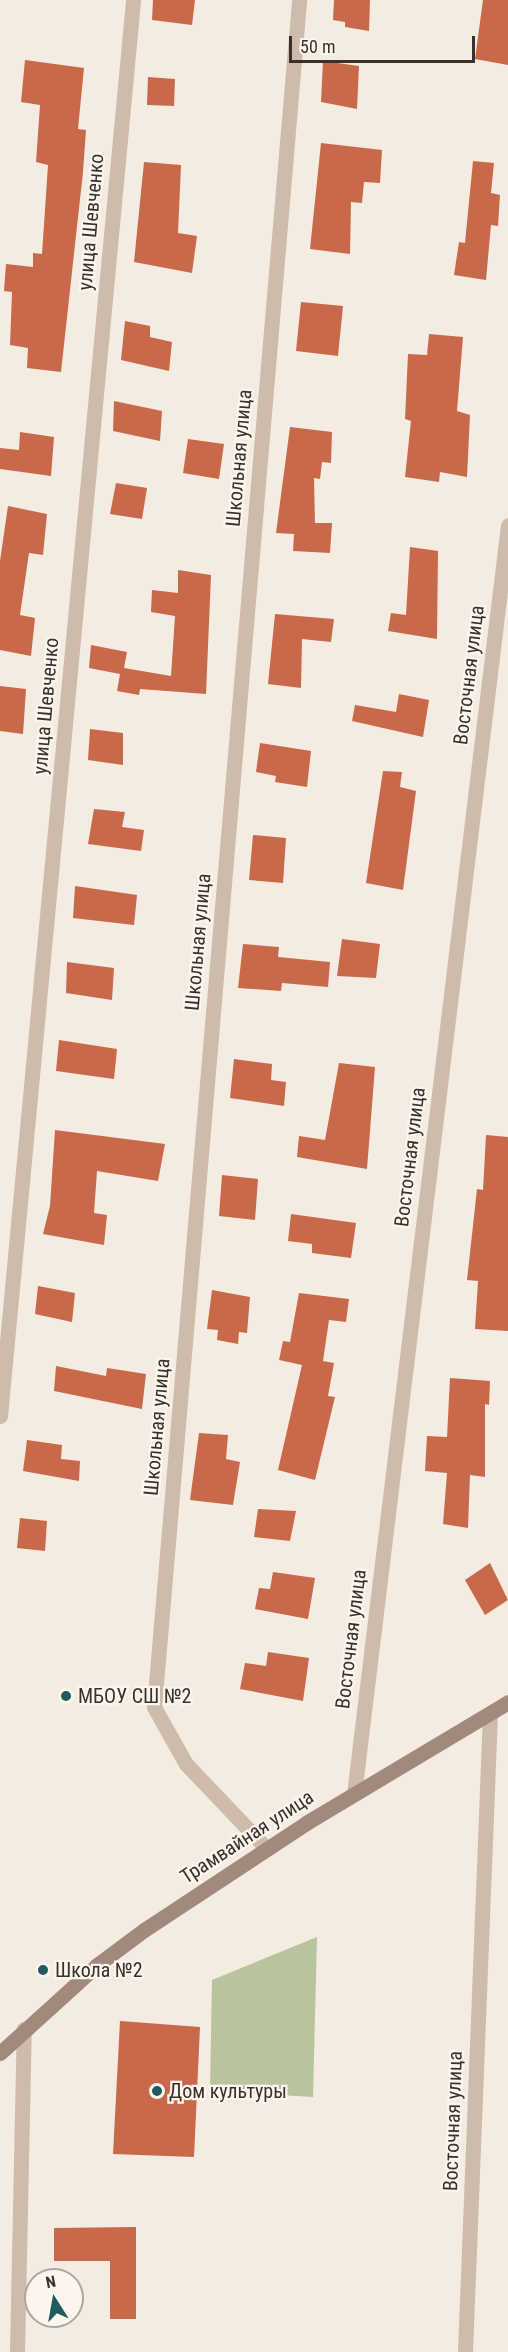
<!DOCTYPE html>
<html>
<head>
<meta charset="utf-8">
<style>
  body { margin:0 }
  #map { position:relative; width:508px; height:2352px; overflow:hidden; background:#f4ebe1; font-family:"Roboto Condensed",sans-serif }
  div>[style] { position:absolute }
  .green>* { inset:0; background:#b8c4a0 }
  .building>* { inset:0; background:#c8694b }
  .street>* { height:15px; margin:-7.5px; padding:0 7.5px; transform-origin:7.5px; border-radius:7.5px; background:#cdbbac }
  .secondary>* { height:15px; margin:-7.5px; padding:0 7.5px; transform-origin:7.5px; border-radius:7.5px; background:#a18a7d }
  .dots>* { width:16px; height:16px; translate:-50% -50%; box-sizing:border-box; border:3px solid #fbf5ee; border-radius:50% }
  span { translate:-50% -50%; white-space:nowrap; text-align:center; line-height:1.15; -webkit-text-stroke:4.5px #fbf5ee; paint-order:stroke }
  .street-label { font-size:20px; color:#3b302b }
  .poi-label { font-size:20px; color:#3b302b }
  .left { translate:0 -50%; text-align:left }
  .north { position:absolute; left:24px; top:2268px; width:60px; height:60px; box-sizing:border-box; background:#fbf5ee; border:2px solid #aea6a0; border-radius:50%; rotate:349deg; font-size:16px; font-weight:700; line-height:24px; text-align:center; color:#3b302b }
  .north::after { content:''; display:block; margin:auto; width:21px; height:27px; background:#1f5a5e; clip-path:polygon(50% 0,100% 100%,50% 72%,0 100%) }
  .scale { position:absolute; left:289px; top:36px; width:186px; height:27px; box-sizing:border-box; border:3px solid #3b302b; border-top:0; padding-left:8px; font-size:18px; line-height:21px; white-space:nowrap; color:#3b302b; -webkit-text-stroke:4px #fbf5ee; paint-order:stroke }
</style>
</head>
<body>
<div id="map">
  <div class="green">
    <div style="clip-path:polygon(317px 1937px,313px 2097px,210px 2091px,212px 1980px)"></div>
  </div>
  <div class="building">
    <div style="clip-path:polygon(153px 0,195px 0,192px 25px,152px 20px)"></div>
    <div style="clip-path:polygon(334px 0,370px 0,369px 31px,345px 27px,345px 22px,333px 20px)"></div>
    <div style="clip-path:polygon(483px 0,508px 0,508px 65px,475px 59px)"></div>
    <div style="clip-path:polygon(25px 60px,84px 68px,78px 129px,86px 130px,83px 172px,61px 372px,27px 368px,28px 348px,10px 345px,12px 292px,4px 291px,6px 264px,33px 267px,33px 253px,42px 254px,48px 165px,36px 162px,40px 105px,21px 102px)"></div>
    <div style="clip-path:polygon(323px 61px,359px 66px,357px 109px,321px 102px)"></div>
    <div style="clip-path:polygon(148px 77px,175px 79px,174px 106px,147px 105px)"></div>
    <div style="clip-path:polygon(321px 143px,382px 150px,380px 183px,364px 182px,362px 203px,351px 202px,350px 254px,310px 249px)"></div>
    <div style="clip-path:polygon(473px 161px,494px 163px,491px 193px,500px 195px,498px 226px,491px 225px,486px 280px,454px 275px,459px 242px,465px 243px)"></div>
    <div style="clip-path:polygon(144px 162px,181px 165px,178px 233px,197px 236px,192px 273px,134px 262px)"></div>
    <div style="clip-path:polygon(301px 302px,343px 306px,338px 356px,296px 351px)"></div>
    <div style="clip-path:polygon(125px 321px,150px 326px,150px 337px,172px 342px,169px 371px,121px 360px)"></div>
    <div style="clip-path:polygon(429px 334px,463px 337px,457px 411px,470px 415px,467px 477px,440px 472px,439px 482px,405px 477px,411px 421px,405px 419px,408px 354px,427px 355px)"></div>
    <div style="clip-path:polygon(114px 401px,162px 411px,160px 441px,113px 431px)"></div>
    <div style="clip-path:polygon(290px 427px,332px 432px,331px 463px,322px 462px,320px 479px,314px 478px,315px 523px,332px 523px,330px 553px,293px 551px,294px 534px,276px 533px)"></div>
    <div style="clip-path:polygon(20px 432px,54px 437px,51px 476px,0 469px,0 448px,19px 450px)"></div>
    <div style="clip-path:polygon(188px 439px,224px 444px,219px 479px,183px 473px)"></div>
    <div style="clip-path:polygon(116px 483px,147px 488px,142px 519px,110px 514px)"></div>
    <div style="clip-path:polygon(8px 506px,47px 514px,43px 555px,29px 553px,20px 615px,35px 618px,31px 656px,0 650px,0 561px)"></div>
    <div style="clip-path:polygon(410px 547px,438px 551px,437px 639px,388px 631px,391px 613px,406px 615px)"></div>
    <div style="clip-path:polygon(178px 570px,211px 575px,206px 694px,140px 689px,139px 695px,117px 691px,120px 674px,89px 668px,91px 645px,127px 652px,124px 668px,171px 676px,175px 616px,151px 612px,152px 590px,178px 593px)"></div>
    <div style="clip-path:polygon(275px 614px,334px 619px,331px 642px,302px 639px,301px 688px,268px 684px)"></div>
    <div style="clip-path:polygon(0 686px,26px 689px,23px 734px,0 731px)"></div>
    <div style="clip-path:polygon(399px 694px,429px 700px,423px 737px,352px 721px,355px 705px,396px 712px)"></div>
    <div style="clip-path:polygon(90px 729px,123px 733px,123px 765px,88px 760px)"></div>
    <div style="clip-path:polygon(260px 743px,311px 751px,307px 787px,275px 782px,276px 776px,256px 772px)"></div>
    <div style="clip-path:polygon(383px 771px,402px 772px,400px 787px,416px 791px,403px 890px,366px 883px)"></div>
    <div style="clip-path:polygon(94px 809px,125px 812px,122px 827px,144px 830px,141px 851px,88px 844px)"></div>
    <div style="clip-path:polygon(253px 835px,286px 838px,283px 883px,249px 880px)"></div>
    <div style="clip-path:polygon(75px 886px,137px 895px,134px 925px,73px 918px)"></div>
    <div style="clip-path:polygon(342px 939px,380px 944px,376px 978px,337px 976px)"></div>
    <div style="clip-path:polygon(243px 944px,279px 947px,278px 957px,330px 962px,328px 987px,282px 983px,281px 991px,238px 988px)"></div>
    <div style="clip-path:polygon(67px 962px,114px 968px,112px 1000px,66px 993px)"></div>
    <div style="clip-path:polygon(59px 1040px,117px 1049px,114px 1079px,56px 1071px)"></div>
    <div style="clip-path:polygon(234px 1059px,272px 1064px,271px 1080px,286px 1082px,284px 1106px,230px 1098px)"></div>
    <div style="clip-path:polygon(339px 1063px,375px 1067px,367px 1169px,297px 1157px,299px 1136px,325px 1140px)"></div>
    <div style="clip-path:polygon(55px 1130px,165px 1144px,158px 1181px,97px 1171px,94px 1213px,107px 1215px,104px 1245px,43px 1234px,50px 1206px)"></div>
    <div style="clip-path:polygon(486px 1135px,508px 1137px,508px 1331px,475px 1329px,478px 1281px,467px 1280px,477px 1189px,483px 1190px)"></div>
    <div style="clip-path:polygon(222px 1175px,258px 1179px,255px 1220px,219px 1216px)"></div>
    <div style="clip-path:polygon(291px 1214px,356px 1223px,351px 1258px,312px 1253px,312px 1244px,288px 1241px)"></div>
    <div style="clip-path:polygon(38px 1286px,75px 1293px,72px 1322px,35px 1314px)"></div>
    <div style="clip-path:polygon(212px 1290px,250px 1297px,247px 1333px,239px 1332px,238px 1344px,217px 1340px,218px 1330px,207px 1329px)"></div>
    <div style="clip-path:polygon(299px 1293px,349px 1299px,346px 1322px,329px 1320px,323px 1361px,334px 1363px,328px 1396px,335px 1397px,315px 1480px,278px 1470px,302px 1365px,279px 1360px,283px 1341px,290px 1342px)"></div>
    <div style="clip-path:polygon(56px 1366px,106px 1376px,107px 1368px,146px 1374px,142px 1409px,54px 1391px)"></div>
    <div style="clip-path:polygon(450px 1378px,490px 1381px,489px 1405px,485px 1404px,485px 1477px,470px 1475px,468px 1528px,443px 1524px,447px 1473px,425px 1471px,427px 1436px,447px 1437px)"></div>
    <div style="clip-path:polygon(199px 1433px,228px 1435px,226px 1459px,240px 1462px,233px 1505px,190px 1500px)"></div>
    <div style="clip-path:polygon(27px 1440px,62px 1445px,61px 1459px,80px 1461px,79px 1481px,23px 1471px)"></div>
    <div style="clip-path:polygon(258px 1509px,296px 1511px,290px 1541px,254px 1537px)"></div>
    <div style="clip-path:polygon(20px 1518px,47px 1521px,45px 1551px,17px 1548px)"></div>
    <div style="clip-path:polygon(490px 1563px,508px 1600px,485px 1615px,465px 1580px)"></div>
    <div style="clip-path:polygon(273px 1572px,315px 1578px,308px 1619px,255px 1609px,259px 1588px,270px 1589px)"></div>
    <div style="clip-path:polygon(268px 1652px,309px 1658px,303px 1701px,240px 1689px,245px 1663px,266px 1666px)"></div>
    <div style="clip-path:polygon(120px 2021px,200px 2027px,194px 2157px,113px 2154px)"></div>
    <div style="clip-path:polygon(136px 2227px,136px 2319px,110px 2319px,110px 2261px,54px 2261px,54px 2228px)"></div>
  </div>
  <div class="street">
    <div style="left:0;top:1416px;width:1422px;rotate:-84.63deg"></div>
    <div style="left:354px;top:1794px;width:1278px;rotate:-83.08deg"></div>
    <div style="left:267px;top:1849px;width:117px;rotate:-133.6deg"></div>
    <div style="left:186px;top:1764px;width:65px;rotate:-119.3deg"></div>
    <div style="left:154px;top:1707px;width:1713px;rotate:-85.14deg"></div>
    <div style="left:17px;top:2352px;width:323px;rotate:-88.8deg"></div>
    <div style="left:465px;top:2352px;width:639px;rotate:-87.76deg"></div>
  </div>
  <div class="secondary">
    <div style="left:0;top:2053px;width:131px;rotate:-42.2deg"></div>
    <div style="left:97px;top:1965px;width:59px;rotate:-36.7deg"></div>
    <div style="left:144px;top:1930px;width:194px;rotate:-33.4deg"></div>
    <div style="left:306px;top:1823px;width:235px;rotate:-30.9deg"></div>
  </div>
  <div class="dots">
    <div style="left:66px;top:1696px;background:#1f5a5e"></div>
    <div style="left:43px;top:1970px;background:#1f5a5e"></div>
    <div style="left:157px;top:2091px;background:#1f5a5e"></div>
  </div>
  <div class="street-label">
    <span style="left:91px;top:222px;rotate:-85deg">улица Шевченко</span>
    <span style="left:239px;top:458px;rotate:-85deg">Школьная улица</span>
    <span style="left:469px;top:675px;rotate:-83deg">Восточная улица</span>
    <span style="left:46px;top:706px;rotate:-85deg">улица Шевченко</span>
    <span style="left:198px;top:942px;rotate:-85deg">Школьная улица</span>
    <span style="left:410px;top:1157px;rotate:-83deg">Восточная улица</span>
    <span style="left:157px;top:1427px;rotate:-85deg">Школьная улица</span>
    <span style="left:351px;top:1639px;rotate:-83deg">Восточная улица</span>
    <span style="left:247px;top:1837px;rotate:-33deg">Трамвайная улица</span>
    <span style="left:453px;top:2121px;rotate:-88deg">Восточная улица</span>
  </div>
  <div class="poi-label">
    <span class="left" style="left:78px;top:1696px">МБОУ СШ №2</span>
    <span class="left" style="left:55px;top:1970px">Школа №2</span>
    <span class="left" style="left:169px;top:2091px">Дом культуры</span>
  </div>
  <div class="north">N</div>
  <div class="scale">50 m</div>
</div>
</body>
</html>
